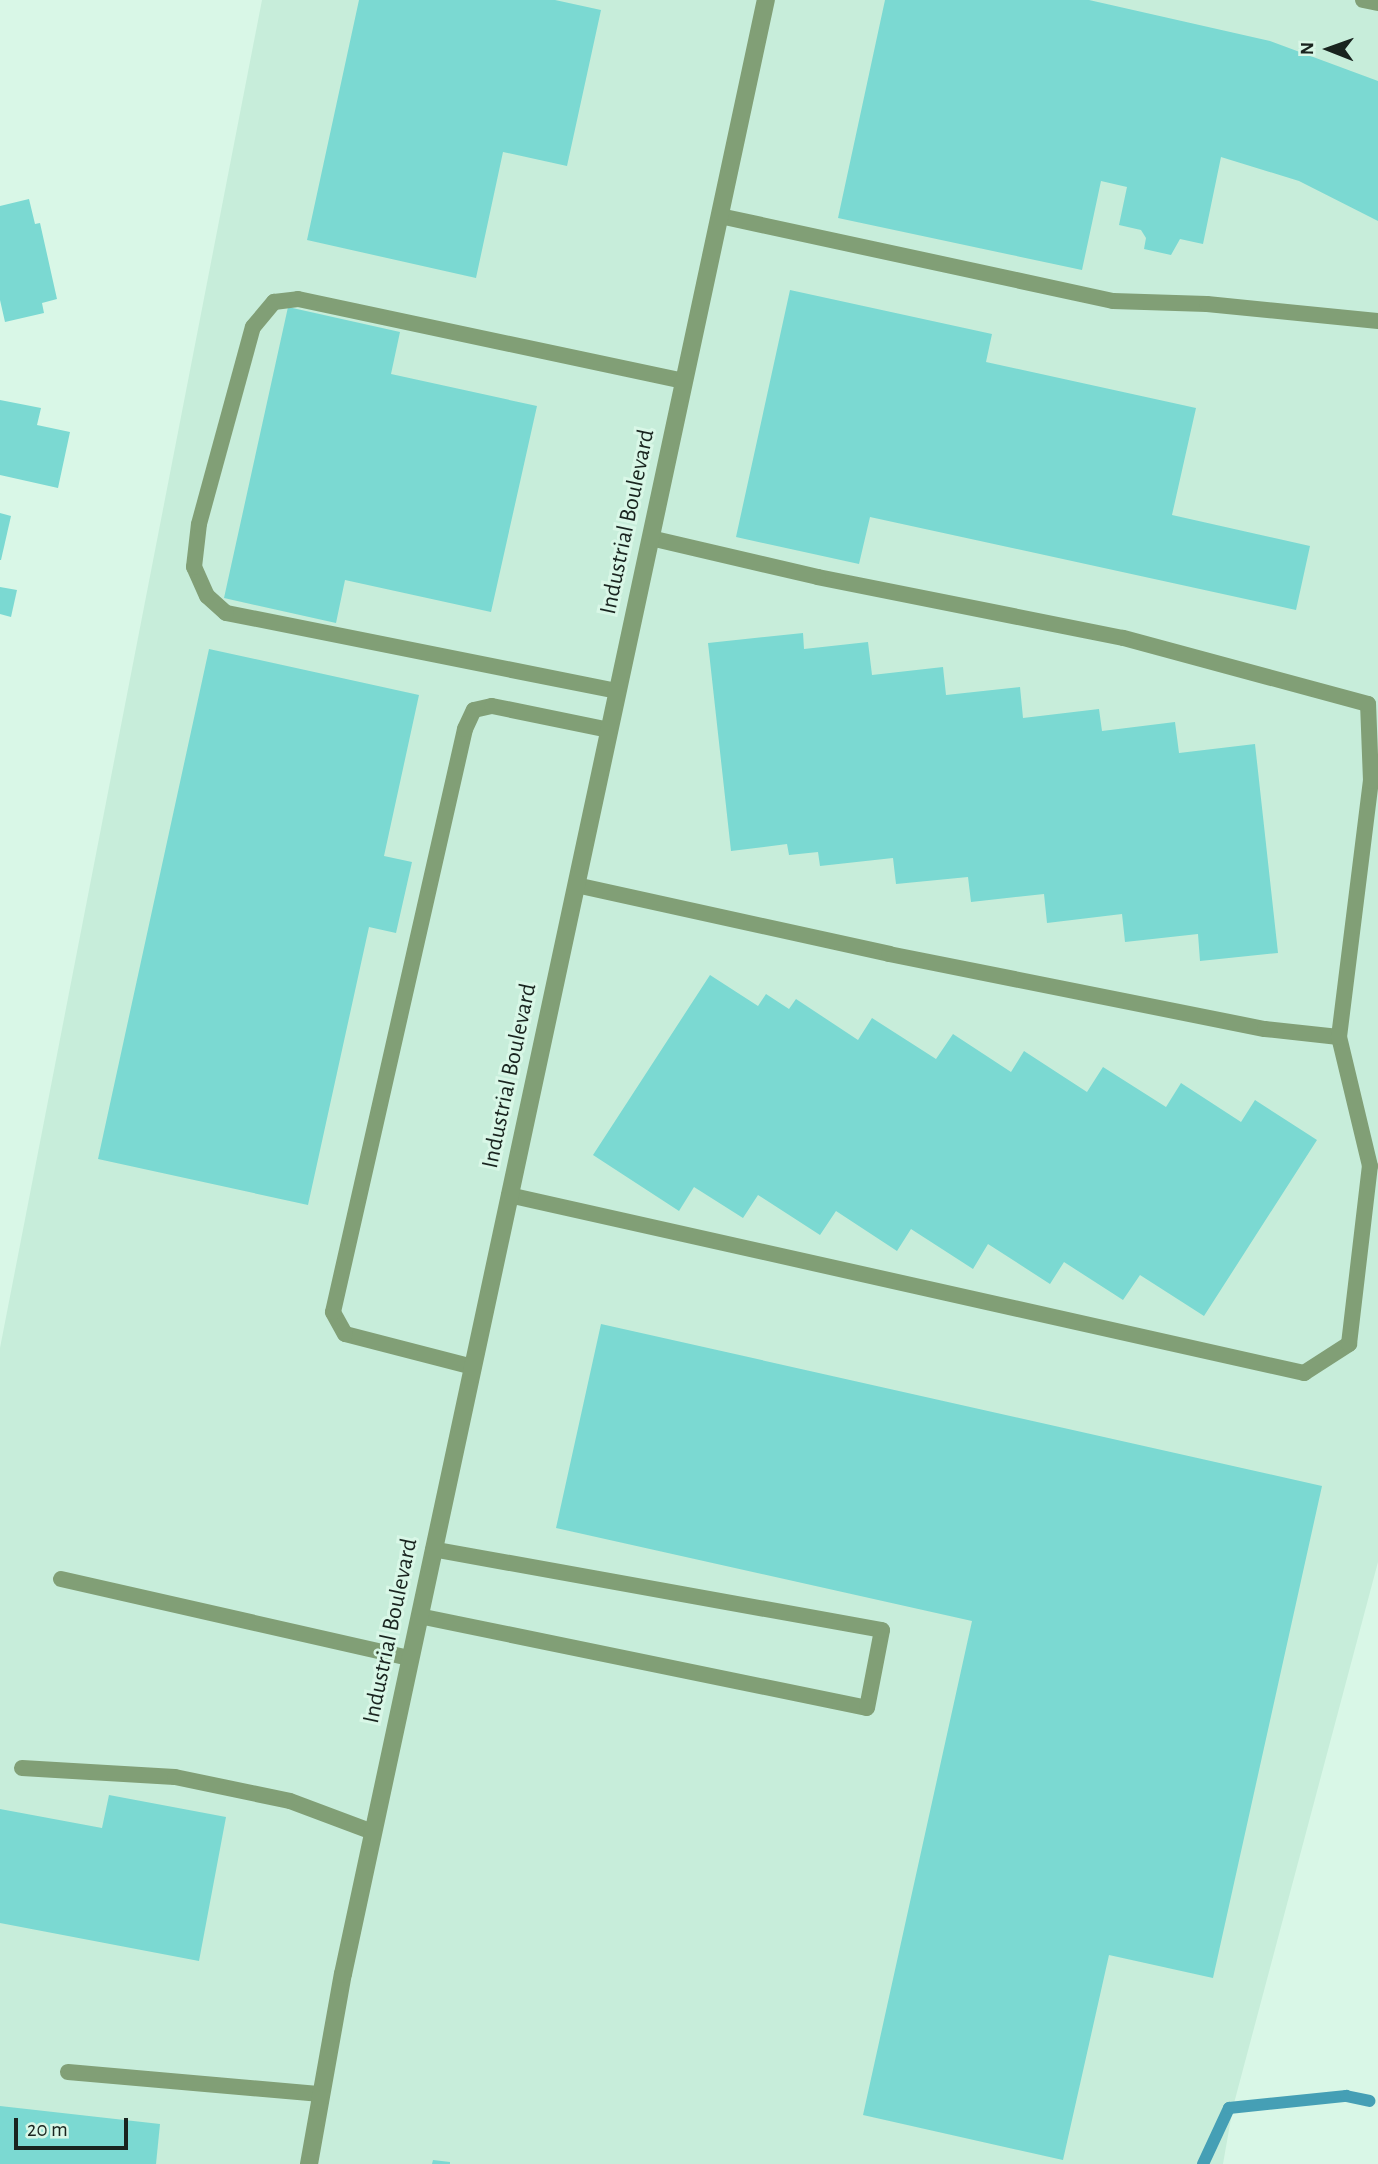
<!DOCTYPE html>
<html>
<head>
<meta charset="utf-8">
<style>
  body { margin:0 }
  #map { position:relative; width:1378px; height:2164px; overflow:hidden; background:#d9f7e7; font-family:"Alegreya Sans",sans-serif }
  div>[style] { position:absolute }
  .built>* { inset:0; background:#c7edda }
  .stream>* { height:12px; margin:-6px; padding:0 6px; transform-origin:6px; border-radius:6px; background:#459fb5 }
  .building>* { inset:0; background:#7bd9d2 }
  .lane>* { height:16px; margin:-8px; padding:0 8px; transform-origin:8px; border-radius:8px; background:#819f76 }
  .street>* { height:18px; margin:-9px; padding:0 9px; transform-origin:9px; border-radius:9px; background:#819f76 }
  span { translate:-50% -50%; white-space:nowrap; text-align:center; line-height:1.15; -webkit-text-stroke:6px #d9f7e7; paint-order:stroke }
  .street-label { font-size:24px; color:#19241f }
  .north { position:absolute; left:1294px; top:14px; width:70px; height:70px; -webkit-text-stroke:5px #d9f7e7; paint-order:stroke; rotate:271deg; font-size:19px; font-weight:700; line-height:28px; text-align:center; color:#19241f }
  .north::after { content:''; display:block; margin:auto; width:24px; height:32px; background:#19241f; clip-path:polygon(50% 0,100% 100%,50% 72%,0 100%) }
  .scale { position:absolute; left:14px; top:2118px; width:114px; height:32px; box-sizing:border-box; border:4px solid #19241f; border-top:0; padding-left:9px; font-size:21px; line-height:24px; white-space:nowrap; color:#19241f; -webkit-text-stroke:5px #d9f7e7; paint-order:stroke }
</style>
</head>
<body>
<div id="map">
  <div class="built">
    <div style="clip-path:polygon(262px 0,1378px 0,1378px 1562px,1233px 2107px,1223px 2164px,0 2164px,0 1348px)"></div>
  </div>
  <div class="stream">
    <div style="left:1203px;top:2164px;width:62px;rotate:-65.1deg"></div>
    <div style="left:1229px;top:2108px;width:118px;rotate:-5.9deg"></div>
    <div style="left:1346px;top:2096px;width:24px;rotate:12deg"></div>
  </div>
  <div class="building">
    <div style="clip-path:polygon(359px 0,555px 0,601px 10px,567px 166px,503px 152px,476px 278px,307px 240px)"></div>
    <div style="clip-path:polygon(885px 0,1089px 0,1270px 41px,1378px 81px,1378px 221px,1299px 181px,1221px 157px,1203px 244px,1180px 239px,1171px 255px,1144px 249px,1146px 238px,1141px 230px,1119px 225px,1127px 187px,1101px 181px,1082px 270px,838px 218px)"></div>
    <div style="clip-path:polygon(29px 199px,35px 224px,40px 223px,57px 299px,42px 303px,44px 313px,5px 322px,0 300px,0 206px)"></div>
    <div style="clip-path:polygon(790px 290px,992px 334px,986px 362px,1196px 408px,1172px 515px,1310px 546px,1296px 610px,870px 517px,859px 564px,736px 537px)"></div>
    <div style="clip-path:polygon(288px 307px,400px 332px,391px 374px,537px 406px,491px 612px,345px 580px,336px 623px,224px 598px)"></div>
    <div style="clip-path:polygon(0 400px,41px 408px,37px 425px,70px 432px,58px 488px,0 475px)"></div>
    <div style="clip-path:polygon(0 513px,11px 516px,1px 560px,0 560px)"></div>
    <div style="clip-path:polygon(0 587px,17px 590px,11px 617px,0 614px)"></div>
    <div style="clip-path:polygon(803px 633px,804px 649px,868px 642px,872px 675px,943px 667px,946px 695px,1020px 687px,1023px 718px,1099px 709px,1102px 731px,1175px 722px,1179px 753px,1255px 744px,1278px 953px,1200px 961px,1198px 934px,1125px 942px,1122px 914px,1047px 923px,1044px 894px,971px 902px,968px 877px,896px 884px,893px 858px,820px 866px,818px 852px,789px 855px,787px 844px,731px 851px,708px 643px)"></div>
    <div style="clip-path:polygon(209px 649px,419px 695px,384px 856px,412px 862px,396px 933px,369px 927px,308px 1205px,98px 1159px)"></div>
    <div style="clip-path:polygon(710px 975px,758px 1006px,766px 994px,789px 1009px,796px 999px,858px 1040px,872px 1018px,936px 1059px,953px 1034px,1011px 1072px,1024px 1051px,1087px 1092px,1103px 1067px,1166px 1107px,1181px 1083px,1241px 1122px,1255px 1100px,1317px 1140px,1204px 1316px,1140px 1275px,1123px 1300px,1064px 1262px,1050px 1284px,988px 1244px,973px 1269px,911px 1229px,897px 1251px,836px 1211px,820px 1235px,758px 1195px,743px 1218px,694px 1187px,679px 1211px,593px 1155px)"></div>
    <div style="clip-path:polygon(601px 1324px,1322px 1486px,1213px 1978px,1109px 1955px,1063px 2160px,863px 2115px,972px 1621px,556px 1528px)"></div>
    <div style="clip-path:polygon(109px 1795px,226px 1817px,199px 1961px,0 1923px,0 1809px,102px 1828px)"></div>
    <div style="clip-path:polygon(0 2106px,160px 2124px,156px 2164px,0 2164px)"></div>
    <div style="clip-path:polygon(433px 2160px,450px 2162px,450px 2164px,432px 2164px)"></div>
  </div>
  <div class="lane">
    <div style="left:1363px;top:0;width:15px;rotate:11deg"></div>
    <div style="left:720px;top:216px;width:402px;rotate:12.2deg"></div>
    <div style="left:1113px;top:301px;width:94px;rotate:1.8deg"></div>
    <div style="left:1207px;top:304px;width:172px;rotate:5.7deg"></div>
    <div style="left:617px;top:691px;width:399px;rotate:-168.7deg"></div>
    <div style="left:226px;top:613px;width:25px;rotate:-138deg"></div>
    <div style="left:207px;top:596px;width:32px;rotate:-114deg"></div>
    <div style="left:194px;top:567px;width:43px;rotate:-83.4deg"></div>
    <div style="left:199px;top:524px;width:204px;rotate:-74.7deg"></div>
    <div style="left:253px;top:327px;width:33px;rotate:-50deg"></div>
    <div style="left:274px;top:302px;width:24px;rotate:-7deg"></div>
    <div style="left:298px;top:299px;width:395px;rotate:12deg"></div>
    <div style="left:576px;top:885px;width:321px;rotate:12.4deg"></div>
    <div style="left:889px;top:954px;width:383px;rotate:11.3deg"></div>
    <div style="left:1265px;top:1029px;width:74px;rotate:6.2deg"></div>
    <div style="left:509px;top:1195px;width:815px;rotate:12.62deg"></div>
    <div style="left:1304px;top:1373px;width:54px;rotate:-32.8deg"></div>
    <div style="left:1349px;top:1344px;width:179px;rotate:-83.3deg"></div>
    <div style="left:1370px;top:1166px;width:133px;rotate:-103.5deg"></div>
    <div style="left:1339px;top:1037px;width:258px;rotate:-82.9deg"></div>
    <div style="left:1371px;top:781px;width:77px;rotate:-92.2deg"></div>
    <div style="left:1368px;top:704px;width:254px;rotate:-164.9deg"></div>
    <div style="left:1123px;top:638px;width:311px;rotate:-168.7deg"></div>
    <div style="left:818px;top:577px;width:172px;rotate:-166.9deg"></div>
    <div style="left:473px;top:1367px;width:132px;rotate:-165.5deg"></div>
    <div style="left:345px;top:1334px;width:25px;rotate:-119deg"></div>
    <div style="left:333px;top:1312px;width:598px;rotate:-77.24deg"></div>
    <div style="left:465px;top:729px;width:21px;rotate:-65deg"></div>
    <div style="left:474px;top:710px;width:18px;rotate:-13deg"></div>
    <div style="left:492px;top:706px;width:119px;rotate:11.6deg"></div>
    <div style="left:61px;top:1579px;width:358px;rotate:12.8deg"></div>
    <div style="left:419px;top:1616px;width:457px;rotate:11.6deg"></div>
    <div style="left:867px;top:1708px;width:79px;rotate:-79.1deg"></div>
    <div style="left:882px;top:1630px;width:456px;rotate:-169.8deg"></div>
    <div style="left:22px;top:1768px;width:153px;rotate:3.4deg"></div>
    <div style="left:175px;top:1777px;width:117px;rotate:11.8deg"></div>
    <div style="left:290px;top:1801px;width:89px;rotate:20.5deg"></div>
    <div style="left:68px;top:2072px;width:254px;rotate:5deg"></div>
  </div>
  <div class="street">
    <div style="left:309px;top:2164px;width:193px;rotate:-79.9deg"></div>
    <div style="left:343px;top:1974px;width:2019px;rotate:-77.91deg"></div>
  </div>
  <div class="street-label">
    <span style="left:628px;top:522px;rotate:-78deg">Industrial Boulevard</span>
    <span style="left:510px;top:1076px;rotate:-78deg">Industrial Boulevard</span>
    <span style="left:391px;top:1631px;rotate:-78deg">Industrial Boulevard</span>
  </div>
  <div class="north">N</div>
  <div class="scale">20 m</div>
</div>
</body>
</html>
